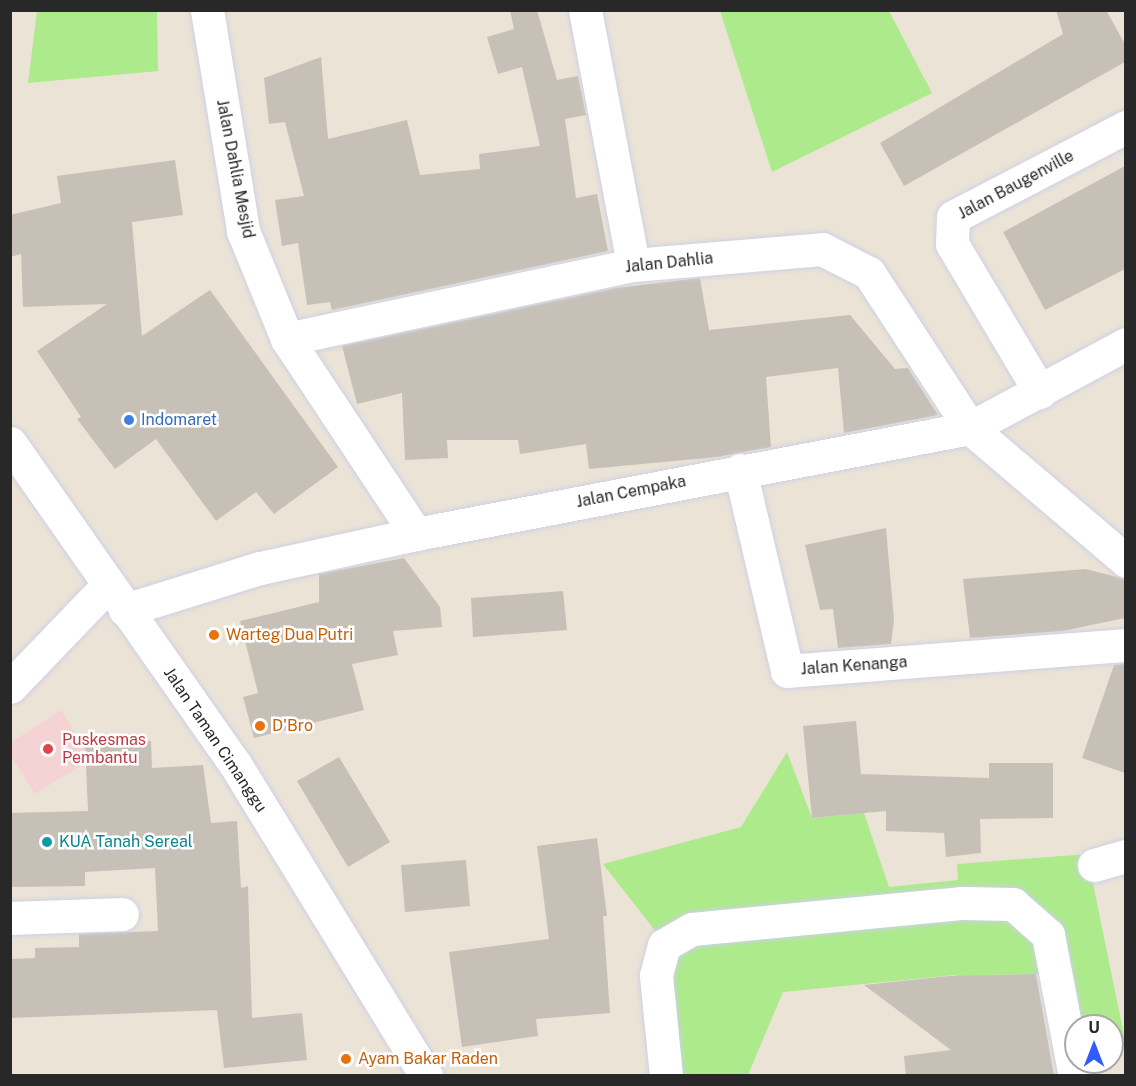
<!DOCTYPE html>
<html>
<head>
<meta charset="utf-8">
<style>
  body { margin:0 }
  #map { position:relative; width:1136px; height:1086px; overflow:hidden; background:#ece3d7; font-family:"Public Sans",sans-serif }
  div>[style] { position:absolute }
  .medical>* { inset:0; background:#f5d3d5 }
  .green>* { inset:0; background:#adea8c }
  .building>* { inset:0; background:#c7c0b7 }
  .roads { filter:drop-shadow(0 0 2px #ccd1e3) drop-shadow(0 0 2px #ccd1e3) }
  .minor>* { height:33px; margin:-16.5px; padding:0 16.5px; transform-origin:16.5px; border-radius:16.5px; background:#fff }
  .dots>* { width:16px; height:16px; translate:-50% -50%; box-sizing:border-box; border:3px solid #fff; border-radius:50% }
  span { translate:-50% -50%; white-space:nowrap; text-align:center; line-height:1.15; -webkit-text-stroke:5px #fff; paint-order:stroke }
  .street-label { font-size:16px; color:#282828 }
  .shop-label { font-size:16px; color:#366cbe }
  .left { translate:0 -50%; text-align:left }
  .food-label { font-size:16px; color:#c56008 }
  .health-label { font-size:16px; color:#be3a42 }
  .culture-label { font-size:16px; color:#0d838f }
  .frame { position:absolute; inset:0; border:12px solid #282828; pointer-events:none }
  .north { position:absolute; left:1064px; top:1014px; width:60px; height:60px; box-sizing:border-box; background:#fff; border:2px solid #a9a9a9; border-radius:50%; rotate:0deg; font-size:16px; font-weight:700; line-height:24px; text-align:center; color:#282828 }
  .north::after { content:''; display:block; margin:auto; width:21px; height:27px; background:#315aff; clip-path:polygon(50% 0,100% 100%,50% 72%,0 100%) }
</style>
</head>
<body>
<div id="map">
  <div class="medical">
    <div style="clip-path:polygon(61px 710px,92px 759px,35px 794px,11px 756px,11px 742px)"></div>
  </div>
  <div class="green">
    <div style="clip-path:polygon(37px 11px,157px 11px,158px 71px,28px 83px)"></div>
    <div style="clip-path:polygon(720px 11px,889px 11px,932px 93px,772px 172px)"></div>
    <div style="clip-path:polygon(787px 752px,812px 818px,864px 813px,889px 887px,958px 880px,957px 864px,1087px 854px,1125px 1040px,1112px 1040px,1112px 1026px,1076px 1026px,1053px 974px,985px 975px,958px 1002px,955px 975px,783px 992px,748px 1075px,662px 1075px,679px 1032px,660px 937px,603px 864px,741px 827px)"></div>
  </div>
  <div class="building">
    <div style="clip-path:polygon(510px 10px,537px 10px,557px 80px,578px 76px,586px 115px,565px 119px,576px 198px,597px 194px,608px 251px,332px 310px,330px 302px,307px 305px,298px 243px,282px 246px,275px 200px,304px 196px,285px 122px,269px 124px,264px 78px,321px 57px,328px 139px,407px 120px,420px 175px,480px 169px,479px 154px,540px 146px,522px 67px,498px 74px,487px 37px,514px 29px)"></div>
    <div style="clip-path:polygon(1056px 10px,1106px 10px,1125px 44px,1125px 62px,904px 186px,880px 143px,1063px 34px)"></div>
    <div style="clip-path:polygon(175px 160px,183px 215px,132px 222px,142px 336px,210px 290px,338px 467px,274px 514px,256px 492px,216px 521px,156px 439px,115px 469px,77px 419px,81px 417px,37px 351px,107px 304px,23px 307px,21px 254px,10px 257px,10px 215px,61px 203px,57px 176px)"></div>
    <div style="clip-path:polygon(1125px 166px,1125px 269px,1045px 310px,1003px 232px)"></div>
    <div style="clip-path:polygon(700px 278px,709px 330px,850px 315px,895px 369px,908px 368px,938px 415px,844px 433px,838px 368px,766px 377px,771px 447px,717px 457px,589px 469px,586px 444px,520px 454px,518px 440px,447px 440px,448px 458px,405px 460px,402px 393px,357px 404px,342px 346px,616px 288px)"></div>
    <div style="clip-path:polygon(886px 528px,894px 620px,891px 644px,838px 648px,833px 609px,820px 610px,805px 545px)"></div>
    <div style="clip-path:polygon(404px 558px,440px 607px,442px 627px,393px 631px,398px 655px,352px 664px,364px 710px,254px 738px,243px 697px,258px 693px,240px 621px,319px 602px,319px 574px)"></div>
    <div style="clip-path:polygon(1086px 569px,1124px 579px,1125px 618px,1063px 631px,970px 638px,963px 579px)"></div>
    <div style="clip-path:polygon(563px 591px,567px 630px,473px 637px,471px 598px)"></div>
    <div style="clip-path:polygon(1125px 664px,1125px 773px,1082px 758px,1114px 665px)"></div>
    <div style="clip-path:polygon(856px 721px,861px 774px,989px 778px,989px 763px,1053px 763px,1053px 818px,980px 819px,981px 853px,946px 857px,944px 833px,886px 831px,886px 811px,812px 818px,803px 726px)"></div>
    <div style="clip-path:polygon(151px 741px,152px 768px,203px 765px,211px 823px,237px 821px,241px 888px,248px 886px,252px 1018px,302px 1013px,307px 1060px,224px 1068px,217px 1010px,10px 1018px,10px 959px,35px 958px,35px 948px,79px 947px,79px 934px,158px 931px,155px 868px,85px 872px,85px 886px,10px 887px,10px 813px,88px 811px,85px 743px)"></div>
    <div style="clip-path:polygon(339px 757px,390px 842px,348px 867px,297px 781px)"></div>
    <div style="clip-path:polygon(597px 838px,607px 916px,603px 916px,610px 1013px,536px 1019px,538px 1036px,462px 1047px,449px 952px,549px 939px,537px 846px)"></div>
    <div style="clip-path:polygon(466px 860px,470px 906px,405px 912px,401px 865px)"></div>
    <div style="clip-path:polygon(1036px 974px,1054px 1076px,906px 1076px,904px 1056px,951px 1050px,864px 985px,949px 976px)"></div>
  </div>
  <div class="roads">
    <div class="minor">
      <div style="left:207px;top:10px;width:224px;rotate:80.7deg"></div>
      <div style="left:243px;top:231px;width:117px;rotate:67.8deg"></div>
      <div style="left:287px;top:339px;width:234px;rotate:56.5deg"></div>
      <div style="left:585px;top:10px;width:259px;rotate:79.3deg"></div>
      <div style="left:287px;top:339px;width:354px;rotate:-12.1deg"></div>
      <div style="left:633px;top:265px;width:190px;rotate:-4.8deg"></div>
      <div style="left:822px;top:249px;width:53px;rotate:27.1deg"></div>
      <div style="left:869px;top:273px;width:185px;rotate:56.9deg"></div>
      <div style="left:970px;top:428px;width:205px;rotate:40.4deg"></div>
      <div style="left:1040px;top:392px;width:172px;rotate:-120.7deg"></div>
      <div style="left:952px;top:244px;width:27px;rotate:-88deg"></div>
      <div style="left:953px;top:217px;width:195px;rotate:-27.5deg"></div>
      <div style="left:10px;top:443px;width:392px;rotate:55deg"></div>
      <div style="left:235px;top:764px;width:366px;rotate:58.5deg"></div>
      <div style="left:740px;top:470px;width:206px;rotate:76.8deg"></div>
      <div style="left:787px;top:671px;width:340px;rotate:-4.4deg"></div>
      <div style="left:125px;top:610px;width:141px;rotate:-17.3deg"></div>
      <div style="left:260px;top:568px;width:160px;rotate:-12.3deg"></div>
      <div style="left:416px;top:534px;width:564px;rotate:-10.83deg"></div>
      <div style="left:970px;top:428px;width:177px;rotate:-28.3deg"></div>
      <div style="left:10px;top:687px;width:141px;rotate:-46.1deg"></div>
      <div style="left:1094px;top:865px;width:33px;rotate:-16deg"></div>
      <div style="left:10px;top:918px;width:112px;rotate:-2deg"></div>
      <div style="left:666px;top:1076px;width:101px;rotate:-95.7deg"></div>
      <div style="left:656px;top:975px;width:31px;rotate:-75deg"></div>
      <div style="left:664px;top:945px;width:32px;rotate:-30deg"></div>
      <div style="left:692px;top:929px;width:272px;rotate:-5.5deg"></div>
      <div style="left:963px;top:903px;width:50px;rotate:1.1deg"></div>
      <div style="left:1013px;top:904px;width:47px;rotate:41.5deg"></div>
      <div style="left:1048px;top:935px;width:144px;rotate:79.2deg"></div>
    </div>
  </div>
  <div class="dots">
    <div style="left:129px;top:420px;background:#3f7fe0"></div>
    <div style="left:214px;top:635px;background:#e8710a"></div>
    <div style="left:260px;top:726px;background:#e8710a"></div>
    <div style="left:48px;top:749px;background:#e0444e"></div>
    <div style="left:47px;top:842px;background:#0f9aa8"></div>
    <div style="left:346px;top:1059px;background:#e8710a"></div>
  </div>
  <div class="street-label">
    <span style="left:235px;top:169px;rotate:79deg">Jalan Dahlia Mesjid</span>
    <span style="left:1016px;top:185px;rotate:-28deg">Jalan Baugenville</span>
    <span style="left:669px;top:263px;rotate:-6deg">Jalan Dahlia</span>
    <span style="left:631px;top:492px;rotate:-11deg">Jalan Cempaka</span>
    <span style="left:854px;top:666px;rotate:-4deg">Jalan Kenanga</span>
    <span style="left:215px;top:740px;rotate:56deg">Jalan Taman Cimanggu</span>
  </div>
  <div class="shop-label">
    <span class="left" style="left:141px;top:420px">Indomaret</span>
  </div>
  <div class="food-label">
    <span class="left" style="left:226px;top:635px">Warteg Dua Putri</span>
    <span class="left" style="left:272px;top:726px">D'Bro</span>
    <span class="left" style="left:358px;top:1059px">Ayam Bakar Raden</span>
  </div>
  <div class="health-label">
    <span class="left" style="left:62px;top:749px">Puskesmas<br>Pembantu</span>
  </div>
  <div class="culture-label">
    <span class="left" style="left:59px;top:842px">KUA Tanah Sereal</span>
  </div>
  <div class="frame"></div>
  <div class="north">U</div>
</div>
</body>
</html>
